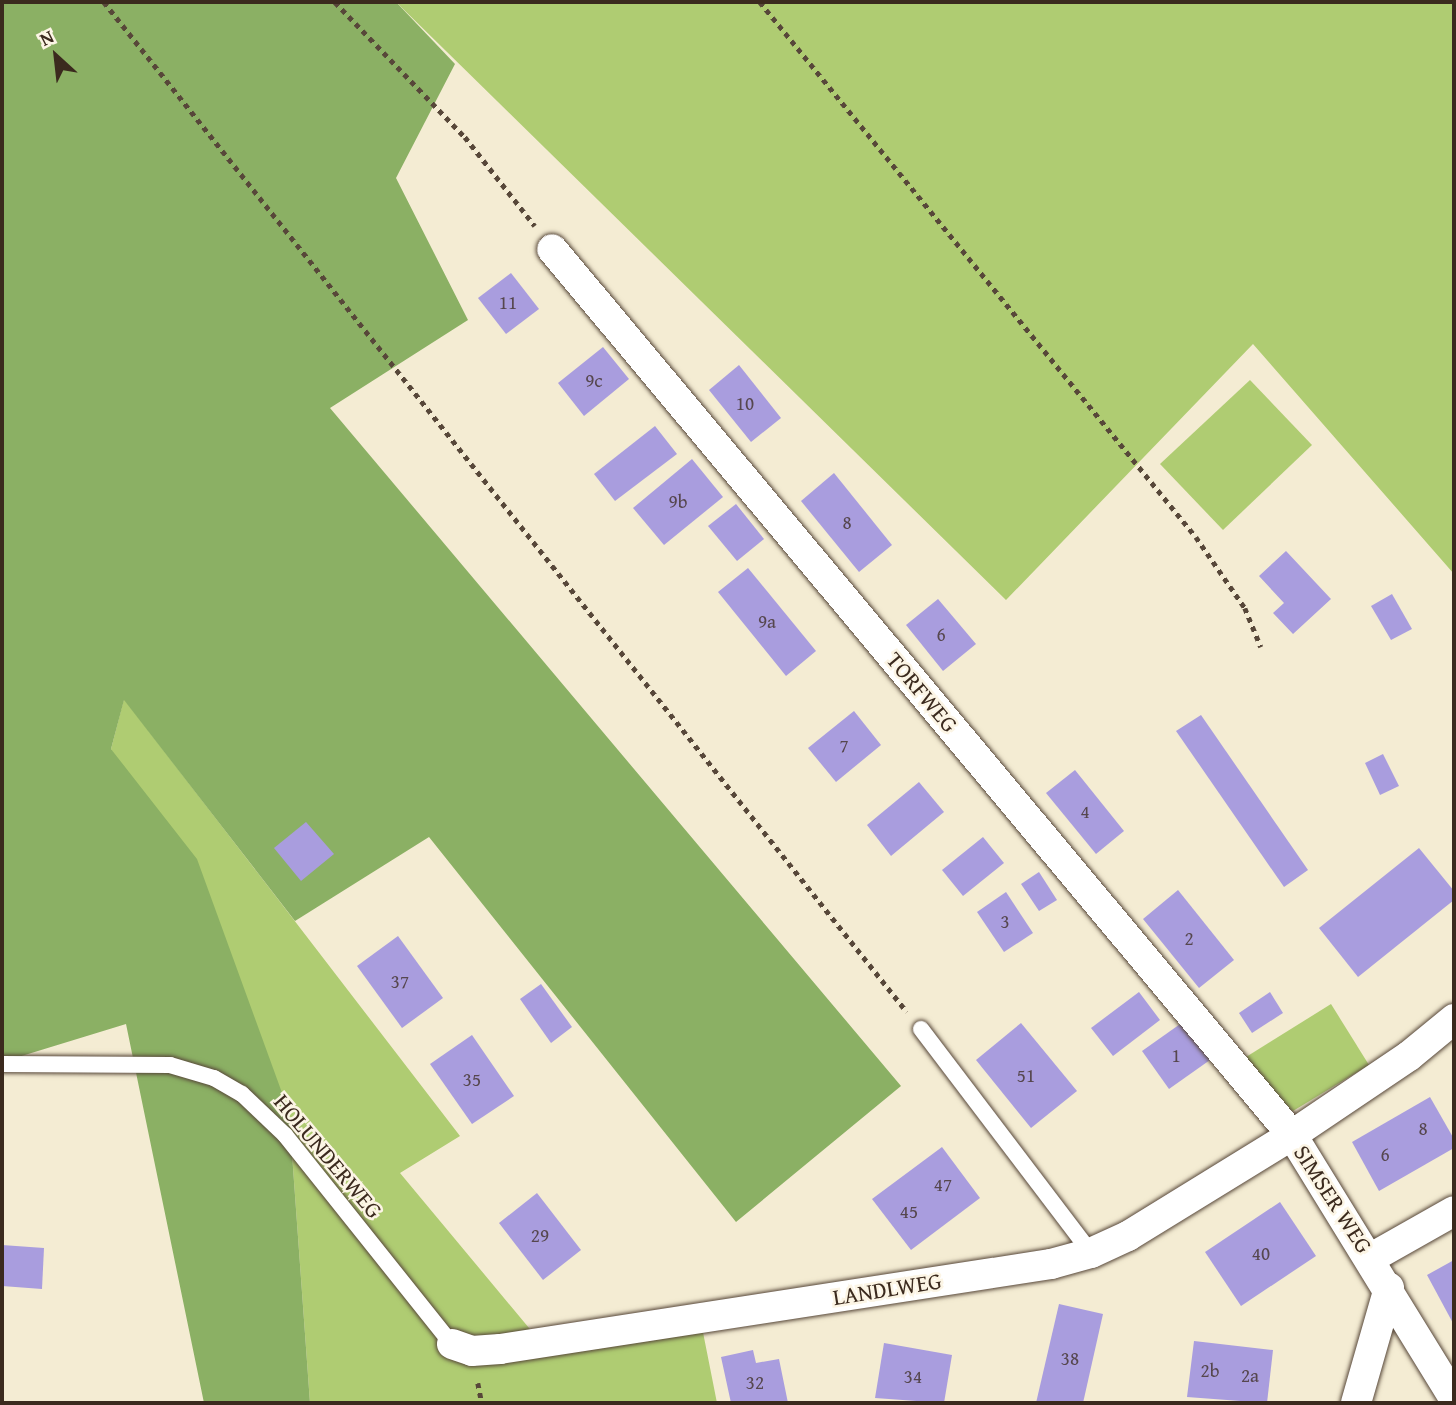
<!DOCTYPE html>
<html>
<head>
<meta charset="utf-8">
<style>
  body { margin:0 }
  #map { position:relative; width:1456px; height:1405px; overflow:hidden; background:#f4ecd3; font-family:"Gentium Book Plus",serif }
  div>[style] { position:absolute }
  .green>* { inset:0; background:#afcc72 }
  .forest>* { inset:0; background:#8bb064 }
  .building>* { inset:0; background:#a99dde }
  .path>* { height:4.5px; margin-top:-2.25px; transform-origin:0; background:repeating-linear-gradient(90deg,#574739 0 5px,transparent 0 10px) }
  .roads { filter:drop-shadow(0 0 2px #574739) drop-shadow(0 0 2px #574739) }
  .lane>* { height:16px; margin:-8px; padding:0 8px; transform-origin:8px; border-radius:8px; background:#fff }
  .street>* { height:30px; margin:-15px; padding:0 15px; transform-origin:15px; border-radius:15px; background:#fff }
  span { translate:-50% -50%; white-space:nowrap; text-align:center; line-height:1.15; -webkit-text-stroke:5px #fcf5e5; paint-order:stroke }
  .number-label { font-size:19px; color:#56474e }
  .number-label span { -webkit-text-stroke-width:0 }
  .street-label { font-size:23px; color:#3b2a1e }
  .frame { position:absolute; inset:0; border:4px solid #3b2a1e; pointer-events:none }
  .north { position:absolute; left:21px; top:21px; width:70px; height:70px; -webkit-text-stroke:5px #fcf5e5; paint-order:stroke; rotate:333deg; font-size:19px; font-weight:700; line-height:28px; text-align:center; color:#3b2a1e }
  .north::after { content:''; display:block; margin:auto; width:24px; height:32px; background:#3b2a1e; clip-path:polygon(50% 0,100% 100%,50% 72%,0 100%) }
</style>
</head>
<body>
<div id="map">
  <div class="green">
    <div style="clip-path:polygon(396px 2px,1454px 2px,1454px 574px,1253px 344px,1006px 600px)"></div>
    <div style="clip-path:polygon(1250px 380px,1312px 445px,1223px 530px,1160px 464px)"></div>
    <div style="clip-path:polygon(124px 699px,460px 1136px,400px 1173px,534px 1334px,698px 1307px,717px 1403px,310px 1403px,289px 1112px,111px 749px)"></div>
    <div style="clip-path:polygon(1331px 1004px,1369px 1065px,1293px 1111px,1284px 1106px,1246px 1057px)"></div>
  </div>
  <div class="forest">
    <div style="clip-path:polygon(2px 2px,396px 2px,455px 64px,396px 178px,468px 320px,330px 408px,901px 1086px,736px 1222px,429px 837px,295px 921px,124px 700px,111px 749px,197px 859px,289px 1112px,310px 1403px,204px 1403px,126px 1024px,2px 1062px)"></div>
  </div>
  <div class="building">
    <div style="clip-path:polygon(511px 273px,539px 309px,506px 334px,478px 298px)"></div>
    <div style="clip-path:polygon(603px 347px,629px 379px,584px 416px,558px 383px)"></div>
    <div style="clip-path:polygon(739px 365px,781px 418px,751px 442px,709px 390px)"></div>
    <div style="clip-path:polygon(655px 426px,677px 454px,615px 501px,594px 474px)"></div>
    <div style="clip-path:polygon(692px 459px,723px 497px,664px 545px,633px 508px)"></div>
    <div style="clip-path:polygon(834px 473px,892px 545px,859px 572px,801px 501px)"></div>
    <div style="clip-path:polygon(736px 504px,764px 539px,737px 561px,708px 526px)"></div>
    <div style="clip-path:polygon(1286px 551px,1331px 599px,1293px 634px,1273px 613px,1284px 603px,1259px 576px)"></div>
    <div style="clip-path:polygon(748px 568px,816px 651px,786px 676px,718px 592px)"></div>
    <div style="clip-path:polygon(1392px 594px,1412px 629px,1391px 640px,1371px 606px)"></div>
    <div style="clip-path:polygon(938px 599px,976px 644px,943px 671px,906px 625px)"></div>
    <div style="clip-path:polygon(854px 711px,881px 745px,836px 782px,808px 748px)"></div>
    <div style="clip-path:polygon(1201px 715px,1308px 870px,1284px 887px,1176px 731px)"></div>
    <div style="clip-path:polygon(1383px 754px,1399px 786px,1380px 795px,1365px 763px)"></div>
    <div style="clip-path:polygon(1075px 770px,1124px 831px,1096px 854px,1046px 793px)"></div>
    <div style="clip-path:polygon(919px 782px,944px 812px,891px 856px,867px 825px)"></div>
    <div style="clip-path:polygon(306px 822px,334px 854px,301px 881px,274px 848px)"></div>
    <div style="clip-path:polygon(983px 837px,1004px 863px,963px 896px,942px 870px)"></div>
    <div style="clip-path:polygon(1419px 848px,1454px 891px,1454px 900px,1358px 977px,1319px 928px)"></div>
    <div style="clip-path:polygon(1039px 872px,1057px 900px,1039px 911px,1021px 884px)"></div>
    <div style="clip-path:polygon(1178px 890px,1234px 960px,1199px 988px,1143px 919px)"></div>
    <div style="clip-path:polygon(1006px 892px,1033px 933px,1004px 952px,977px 912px)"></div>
    <div style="clip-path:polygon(398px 936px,443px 998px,402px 1028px,357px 966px)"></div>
    <div style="clip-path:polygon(541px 984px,572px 1027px,551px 1043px,520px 999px)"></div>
    <div style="clip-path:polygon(1139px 992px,1160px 1020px,1113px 1056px,1091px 1028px)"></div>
    <div style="clip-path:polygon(1270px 992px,1283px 1013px,1252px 1033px,1239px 1013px)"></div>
    <div style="clip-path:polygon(1183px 1022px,1210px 1060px,1169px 1089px,1142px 1051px)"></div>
    <div style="clip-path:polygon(1021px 1023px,1077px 1091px,1031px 1128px,976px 1060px)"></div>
    <div style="clip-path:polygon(472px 1035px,514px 1096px,472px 1124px,430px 1064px)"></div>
    <div style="clip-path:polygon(1430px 1097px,1454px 1139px,1454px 1148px,1379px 1191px,1352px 1142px)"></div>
    <div style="clip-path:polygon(942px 1147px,980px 1198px,911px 1250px,872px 1199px)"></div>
    <div style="clip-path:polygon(537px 1193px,581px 1250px,543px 1280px,499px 1223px)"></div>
    <div style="clip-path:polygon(1280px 1202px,1316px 1256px,1241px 1306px,1205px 1252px)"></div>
    <div style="clip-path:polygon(2px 1245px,44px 1248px,42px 1289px,2px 1286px)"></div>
    <div style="clip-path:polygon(1454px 1260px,1454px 1325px,1427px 1275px)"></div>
    <div style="clip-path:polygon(1059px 1304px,1103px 1314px,1083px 1403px,1036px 1403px)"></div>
    <div style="clip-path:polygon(1194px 1341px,1273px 1350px,1267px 1403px,1187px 1397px)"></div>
    <div style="clip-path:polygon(884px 1343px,952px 1355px,944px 1403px,875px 1398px)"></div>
    <div style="clip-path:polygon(753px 1350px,756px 1363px,779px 1359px,788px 1403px,731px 1403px,721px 1357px)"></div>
  </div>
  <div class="path">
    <div style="left:104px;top:2px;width:1290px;rotate:51.51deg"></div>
    <div style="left:335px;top:2px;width:187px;rotate:46.1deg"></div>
    <div style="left:465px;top:137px;width:113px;rotate:51.8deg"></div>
    <div style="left:760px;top:2px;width:690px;rotate:50.82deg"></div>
    <div style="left:1196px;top:537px;width:86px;rotate:55.4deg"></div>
    <div style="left:1245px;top:608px;width:42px;rotate:67.7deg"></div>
    <div style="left:478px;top:1383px;width:20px;rotate:79deg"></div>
  </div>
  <div class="roads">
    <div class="lane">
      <div style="left:921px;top:1029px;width:281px;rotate:52.8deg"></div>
      <div style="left:2px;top:1064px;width:168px;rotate:0.3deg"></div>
      <div style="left:170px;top:1065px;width:46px;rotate:16.5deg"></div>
      <div style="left:214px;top:1078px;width:32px;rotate:30deg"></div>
      <div style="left:242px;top:1094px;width:59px;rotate:43.6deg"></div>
      <div style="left:285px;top:1135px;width:268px;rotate:51.4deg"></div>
    </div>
    <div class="street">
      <div style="left:1454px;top:1019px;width:58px;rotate:140.6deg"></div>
      <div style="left:1409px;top:1056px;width:141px;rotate:146deg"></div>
      <div style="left:1292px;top:1135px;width:309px;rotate:58.4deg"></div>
      <div style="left:1371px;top:1258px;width:95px;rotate:-29.5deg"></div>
      <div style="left:452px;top:1344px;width:21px;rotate:19deg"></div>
      <div style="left:472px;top:1351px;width:28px;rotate:-4deg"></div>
      <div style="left:500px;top:1349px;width:558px;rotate:-8.77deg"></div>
      <div style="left:1051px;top:1264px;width:41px;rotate:-15.4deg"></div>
      <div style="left:1091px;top:1253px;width:41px;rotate:-24.7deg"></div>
      <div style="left:1128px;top:1236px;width:193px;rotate:-31.6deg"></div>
      <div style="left:1292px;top:1135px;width:1154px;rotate:-129.87deg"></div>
      <div style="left:1356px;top:1403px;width:120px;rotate:-74deg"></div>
    </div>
  </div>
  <div class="number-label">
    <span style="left:508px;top:303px">11</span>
    <span style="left:594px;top:381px">9c</span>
    <span style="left:745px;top:404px">10</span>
    <span style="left:678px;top:502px">9b</span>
    <span style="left:847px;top:523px">8</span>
    <span style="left:767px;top:622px">9a</span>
    <span style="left:941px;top:635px">6</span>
    <span style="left:844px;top:746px">7</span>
    <span style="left:1085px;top:812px">4</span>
    <span style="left:1005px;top:922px">3</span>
    <span style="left:1189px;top:939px">2</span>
    <span style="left:400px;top:982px">37</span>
    <span style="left:1176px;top:1056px">1</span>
    <span style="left:1026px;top:1076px">51</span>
    <span style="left:472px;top:1080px">35</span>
    <span style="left:1423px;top:1129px">8</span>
    <span style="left:1385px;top:1155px">6</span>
    <span style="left:943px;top:1185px">47</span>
    <span style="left:909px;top:1212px">45</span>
    <span style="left:540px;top:1236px">29</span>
    <span style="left:1261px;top:1254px">40</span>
    <span style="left:1070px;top:1359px">38</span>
    <span style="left:1210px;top:1371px">2b</span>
    <span style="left:1250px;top:1376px">2a</span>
    <span style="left:913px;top:1377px">34</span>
    <span style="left:755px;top:1383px">32</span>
  </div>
  <div class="street-label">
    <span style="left:922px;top:692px;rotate:50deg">TORFWEG</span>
    <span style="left:328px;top:1156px;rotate:50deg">HOLUNDERWEG</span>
    <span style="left:1333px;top:1199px;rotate:57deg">SIMSER WEG</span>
    <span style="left:887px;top:1289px;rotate:-9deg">LANDLWEG</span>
  </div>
  <div class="frame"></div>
  <div class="north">N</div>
</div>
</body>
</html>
